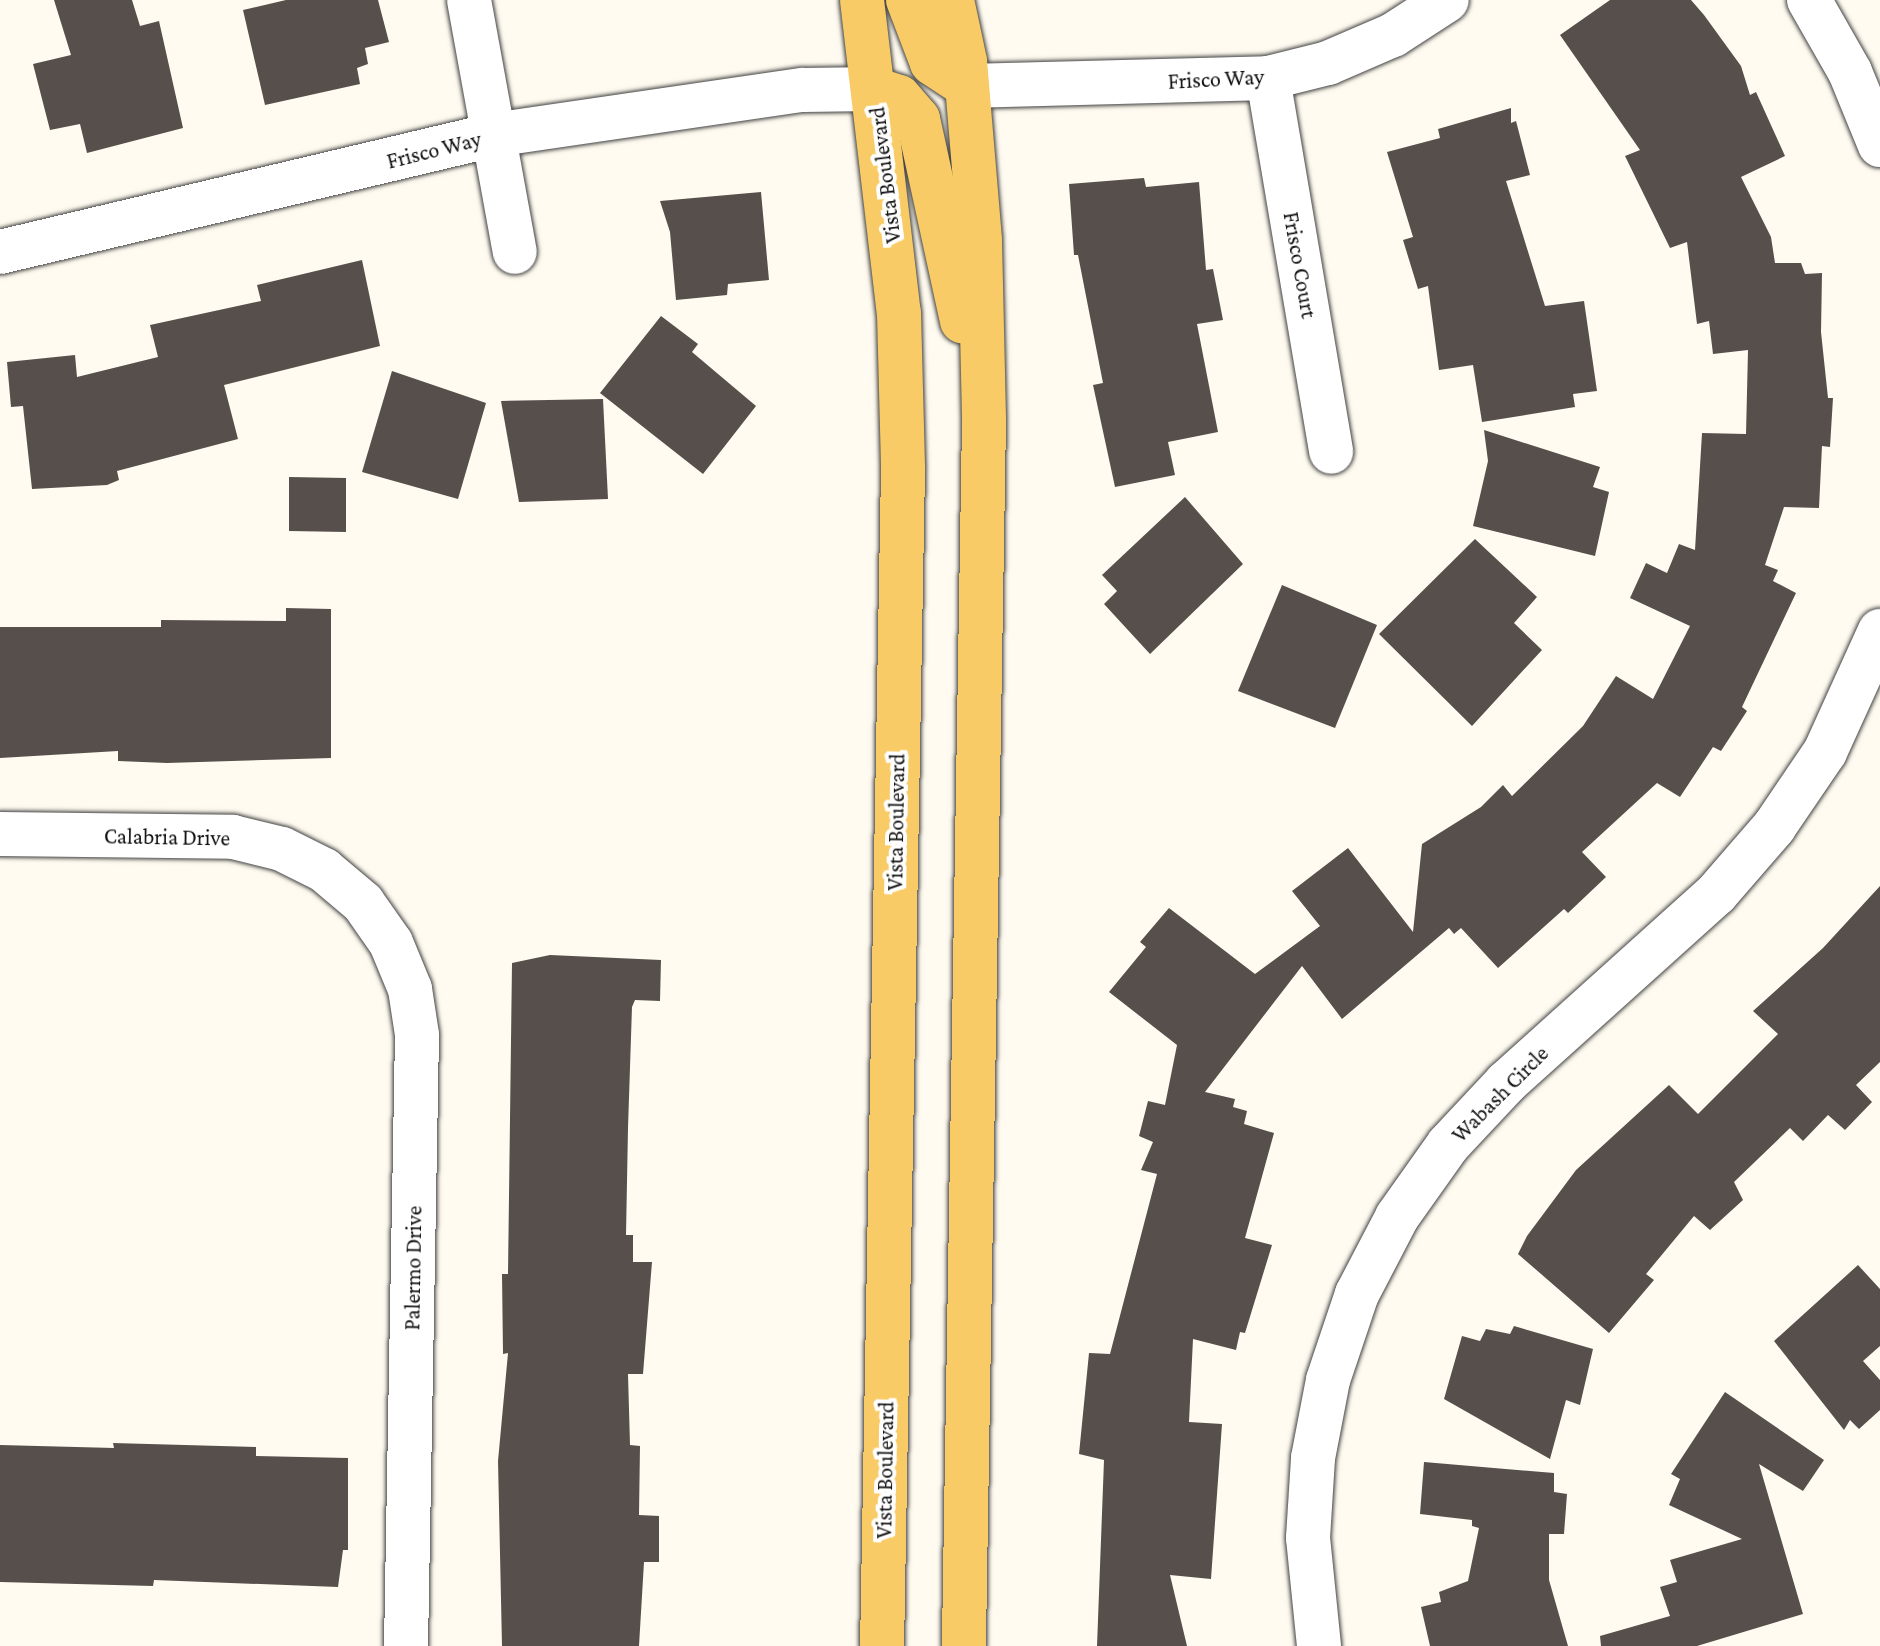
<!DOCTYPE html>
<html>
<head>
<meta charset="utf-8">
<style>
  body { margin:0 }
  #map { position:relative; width:1880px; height:1646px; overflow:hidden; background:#fffbf0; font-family:"Crimson Pro",serif }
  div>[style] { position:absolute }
  .building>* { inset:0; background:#574f4b }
  .roads { filter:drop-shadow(0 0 2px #424242) drop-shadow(0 0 2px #424242) }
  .minor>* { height:44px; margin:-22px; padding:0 22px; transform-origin:22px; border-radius:22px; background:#fff }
  .major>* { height:44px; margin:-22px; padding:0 22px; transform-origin:22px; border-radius:22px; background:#f8cb67 }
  span { translate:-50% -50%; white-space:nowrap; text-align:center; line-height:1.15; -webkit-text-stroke:8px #fff; paint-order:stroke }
  .street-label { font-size:22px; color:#0f0f0f }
</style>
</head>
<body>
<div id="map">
  <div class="building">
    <div style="clip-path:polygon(54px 0,132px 0,140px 26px,159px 21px,183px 128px,87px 153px,80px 124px,50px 130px,33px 64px,71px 55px)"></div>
    <div style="clip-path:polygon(286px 0,378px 0,389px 42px,365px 48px,368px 64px,357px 68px,360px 84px,265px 105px,243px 10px)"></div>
    <div style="clip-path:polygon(1610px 0,1691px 0,1704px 15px,1741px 66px,1750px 95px,1756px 92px,1785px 156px,1741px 177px,1771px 237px,1775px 263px,1801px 263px,1805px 274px,1822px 273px,1821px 332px,1828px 398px,1833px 398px,1830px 447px,1822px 446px,1819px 508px,1784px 507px,1765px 565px,1778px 570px,1773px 581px,1796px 593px,1742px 707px,1747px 711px,1721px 751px,1713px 747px,1680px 797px,1657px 783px,1582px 852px,1606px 877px,1568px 913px,1564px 909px,1498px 968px,1461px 928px,1454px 934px,1449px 928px,1342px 1019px,1302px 966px,1205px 1092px,1235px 1099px,1233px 1107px,1247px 1111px,1244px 1124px,1274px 1133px,1245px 1238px,1272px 1245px,1245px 1333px,1240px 1332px,1236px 1350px,1193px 1339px,1189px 1422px,1222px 1424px,1211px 1579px,1170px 1575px,1187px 1646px,1097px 1646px,1104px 1460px,1079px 1454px,1089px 1353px,1110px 1354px,1157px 1174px,1141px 1170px,1153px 1142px,1139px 1136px,1148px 1101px,1165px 1105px,1177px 1045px,1109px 992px,1146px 947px,1140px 942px,1169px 908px,1255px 974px,1320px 926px,1292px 891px,1348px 848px,1413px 932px,1422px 844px,1481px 807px,1503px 785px,1512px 796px,1583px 726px,1616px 676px,1653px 699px,1690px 626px,1630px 598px,1646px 563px,1667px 573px,1679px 544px,1695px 550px,1702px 433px,1746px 434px,1748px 350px,1713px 354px,1709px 321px,1697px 324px,1687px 242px,1670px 248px,1625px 156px,1640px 150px,1560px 35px)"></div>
    <div style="clip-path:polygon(1511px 108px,1511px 123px,1516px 121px,1530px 175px,1506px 181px,1545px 306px,1584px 301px,1597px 391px,1573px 394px,1575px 407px,1482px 422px,1473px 365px,1439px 370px,1428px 286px,1418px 289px,1403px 240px,1413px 237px,1387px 152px,1440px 138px,1438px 129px)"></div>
    <div style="clip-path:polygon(1144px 178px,1146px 187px,1199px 182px,1206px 270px,1213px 269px,1223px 320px,1197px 324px,1218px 432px,1168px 442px,1175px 475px,1115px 487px,1093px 385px,1103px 383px,1078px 255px,1074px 255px,1069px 184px)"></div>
    <div style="clip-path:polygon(761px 192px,769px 280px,728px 284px,727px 295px,676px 300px,670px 232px,660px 201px)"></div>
    <div style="clip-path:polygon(362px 260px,380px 346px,224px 385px,238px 439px,117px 471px,119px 480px,107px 485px,32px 489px,23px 406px,11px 407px,7px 362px,75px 355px,77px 377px,158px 357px,150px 325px,261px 301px,257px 285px)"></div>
    <div style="clip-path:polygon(661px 316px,698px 344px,692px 352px,756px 406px,703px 474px,600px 393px)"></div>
    <div style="clip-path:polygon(392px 371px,486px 403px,458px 499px,362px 472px)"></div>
    <div style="clip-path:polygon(603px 399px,608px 499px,519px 502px,501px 401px)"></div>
    <div style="clip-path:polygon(1484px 430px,1600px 467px,1593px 487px,1609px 492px,1595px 556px,1473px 526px,1488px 461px)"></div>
    <div style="clip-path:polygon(289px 477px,346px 478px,346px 532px,289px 531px)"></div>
    <div style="clip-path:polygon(1185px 497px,1243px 564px,1150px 654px,1104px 604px,1117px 591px,1102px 575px)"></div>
    <div style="clip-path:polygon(1475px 539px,1537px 597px,1514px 623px,1542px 650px,1472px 726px,1379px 634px)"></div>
    <div style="clip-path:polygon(1282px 585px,1377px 625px,1335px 728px,1238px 691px)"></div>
    <div style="clip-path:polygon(286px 608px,331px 609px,331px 758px,167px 763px,118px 761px,118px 751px,0 758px,0 627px,161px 627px,161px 620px,286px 621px)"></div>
    <div style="clip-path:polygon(1880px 886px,1880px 1062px,1856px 1085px,1872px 1102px,1845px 1130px,1828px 1115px,1803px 1141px,1790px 1128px,1734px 1182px,1743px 1200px,1710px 1230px,1694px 1216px,1646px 1274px,1654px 1280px,1609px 1333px,1518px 1254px,1527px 1236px,1576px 1170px,1669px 1085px,1698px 1114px,1778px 1034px,1753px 1011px,1823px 948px)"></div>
    <div style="clip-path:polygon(550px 955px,661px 960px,660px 1001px,635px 1000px,632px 1007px,628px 1128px,626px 1235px,633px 1235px,633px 1262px,652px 1262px,643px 1374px,628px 1374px,630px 1445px,640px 1446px,639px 1515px,659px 1516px,659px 1562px,644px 1562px,639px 1646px,502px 1646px,498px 1461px,508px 1353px,503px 1354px,502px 1274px,508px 1274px,512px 963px)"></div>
    <div style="clip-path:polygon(1858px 1265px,1880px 1289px,1880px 1346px,1863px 1361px,1880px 1380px,1880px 1410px,1859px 1429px,1850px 1420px,1844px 1430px,1774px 1341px)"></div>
    <div style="clip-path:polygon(1514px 1326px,1593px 1349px,1580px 1405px,1566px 1400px,1550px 1459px,1444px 1399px,1462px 1336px,1480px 1341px,1486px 1329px,1510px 1334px)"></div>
    <div style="clip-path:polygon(1725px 1392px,1824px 1460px,1803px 1491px,1759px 1464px,1803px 1614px,1697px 1646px,1601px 1646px,1600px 1636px,1670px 1616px,1660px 1587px,1677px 1582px,1670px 1560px,1742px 1539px,1669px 1505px,1680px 1479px,1671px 1474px)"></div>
    <div style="clip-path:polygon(113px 1443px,256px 1447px,256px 1456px,348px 1458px,348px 1550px,343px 1550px,338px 1587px,154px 1580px,153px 1586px,0 1582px,0 1445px,114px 1448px)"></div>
    <div style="clip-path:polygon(1424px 1462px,1554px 1473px,1554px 1492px,1567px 1494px,1564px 1534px,1549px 1534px,1549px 1580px,1568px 1646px,1430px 1646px,1421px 1607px,1441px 1602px,1439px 1592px,1468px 1581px,1479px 1528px,1472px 1526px,1472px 1520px,1420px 1514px)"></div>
  </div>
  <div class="roads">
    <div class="minor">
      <div style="left:469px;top:0;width:256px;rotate:79.7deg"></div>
      <div style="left:1809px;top:0;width:83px;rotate:60.3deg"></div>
      <div style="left:1850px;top:72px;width:79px;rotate:67.7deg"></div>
      <div style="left:1268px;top:78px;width:379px;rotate:80.4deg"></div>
      <div style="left:967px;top:86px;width:301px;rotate:-1.5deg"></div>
      <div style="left:1268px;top:78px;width:62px;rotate:-14deg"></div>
      <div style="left:1328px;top:63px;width:71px;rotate:-23.3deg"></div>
      <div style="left:1393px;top:35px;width:64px;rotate:-32.9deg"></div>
      <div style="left:0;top:252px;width:507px;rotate:-13.35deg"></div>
      <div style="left:493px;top:135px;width:313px;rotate:-8.3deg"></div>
      <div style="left:803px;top:90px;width:71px;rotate:-0.8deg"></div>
      <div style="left:0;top:834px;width:233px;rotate:0.7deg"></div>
      <div style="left:233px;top:837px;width:50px;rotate:13.8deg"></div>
      <div style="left:282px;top:849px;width:47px;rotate:26.6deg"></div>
      <div style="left:324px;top:870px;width:51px;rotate:40.2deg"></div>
      <div style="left:363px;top:903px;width:49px;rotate:55deg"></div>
      <div style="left:391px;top:943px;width:50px;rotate:67.6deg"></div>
      <div style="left:410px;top:989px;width:47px;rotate:81.3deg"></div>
      <div style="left:417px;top:1035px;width:611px;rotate:91.03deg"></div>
      <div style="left:1319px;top:1646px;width:109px;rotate:-95.8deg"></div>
      <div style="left:1308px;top:1538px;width:80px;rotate:-86.4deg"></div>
      <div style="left:1313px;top:1458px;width:79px;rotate:-79.1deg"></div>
      <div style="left:1328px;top:1380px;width:91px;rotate:-71.4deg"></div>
      <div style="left:1357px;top:1294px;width:87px;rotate:-62.5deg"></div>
      <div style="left:1397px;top:1217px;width:88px;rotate:-54.7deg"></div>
      <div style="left:1448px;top:1145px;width:85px;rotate:-46.9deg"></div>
      <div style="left:1506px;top:1083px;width:283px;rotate:-42deg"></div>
      <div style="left:1716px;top:894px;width:89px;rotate:-49.1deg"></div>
      <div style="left:1774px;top:827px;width:91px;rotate:-55.8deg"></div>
      <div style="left:1825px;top:752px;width:133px;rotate:-65.6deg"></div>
    </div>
    <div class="major">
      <div style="left:862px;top:0;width:315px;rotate:83.3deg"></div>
      <div style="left:899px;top:313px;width:157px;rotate:88.5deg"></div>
      <div style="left:903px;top:470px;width:1176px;rotate:91.02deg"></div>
      <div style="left:908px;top:0;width:67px;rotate:69.1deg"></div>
      <div style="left:932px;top:63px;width:42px;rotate:33.3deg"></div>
      <div style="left:952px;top:0;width:62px;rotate:78deg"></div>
      <div style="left:965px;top:61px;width:181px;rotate:85.2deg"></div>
      <div style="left:980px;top:241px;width:180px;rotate:88.7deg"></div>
      <div style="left:984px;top:421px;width:1225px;rotate:90.94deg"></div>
      <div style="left:874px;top:89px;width:26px;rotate:18deg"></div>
      <div style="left:899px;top:97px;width:29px;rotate:49deg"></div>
      <div style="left:918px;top:119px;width:207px;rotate:77.7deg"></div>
    </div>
  </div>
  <div class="street-label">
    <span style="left:1216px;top:79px;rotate:-3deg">Frisco Way</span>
    <span style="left:434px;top:150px;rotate:-14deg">Frisco Way</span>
    <span style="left:885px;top:175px;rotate:-97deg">Vista Boulevard</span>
    <span style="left:1300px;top:265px;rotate:80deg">Frisco Court</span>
    <span style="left:896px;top:822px;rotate:-89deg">Vista Boulevard</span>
    <span style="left:167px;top:837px;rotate:1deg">Calabria Drive</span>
    <span style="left:1500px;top:1094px;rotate:-45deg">Wabash Circle</span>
    <span style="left:413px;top:1268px;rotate:-89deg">Palermo Drive</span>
    <span style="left:885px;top:1470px;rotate:-89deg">Vista Boulevard</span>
  </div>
</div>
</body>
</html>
